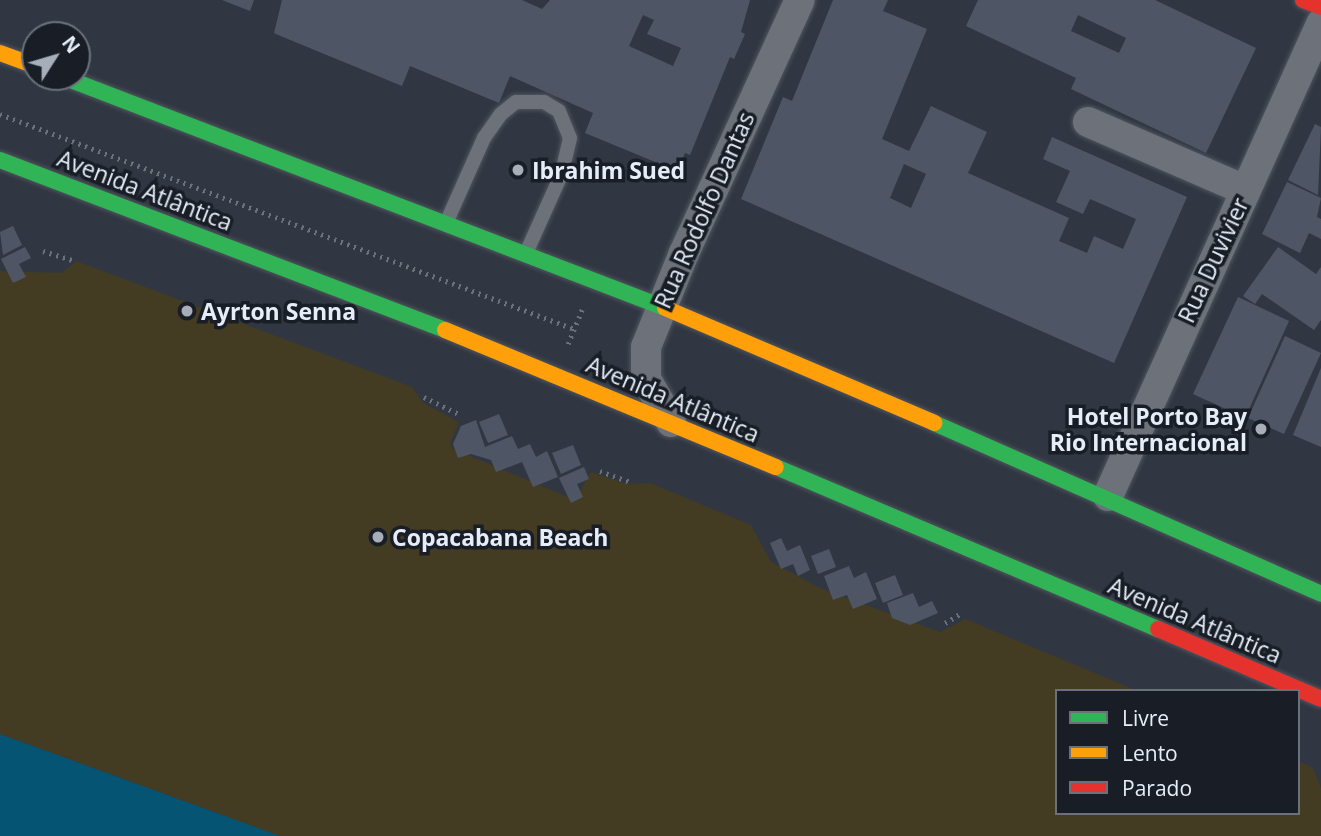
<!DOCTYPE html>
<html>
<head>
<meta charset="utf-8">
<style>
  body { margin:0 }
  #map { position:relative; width:1321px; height:836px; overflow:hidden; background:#313742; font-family:"Open Sans",sans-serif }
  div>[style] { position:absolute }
  .sand>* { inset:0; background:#433c22 }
  .water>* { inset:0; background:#055473 }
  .building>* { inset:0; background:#4e5665 }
  .path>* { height:4.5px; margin-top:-2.25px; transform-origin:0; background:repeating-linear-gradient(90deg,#6d7279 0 2px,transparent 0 7px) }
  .roads { filter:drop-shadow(0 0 2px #4f555e) drop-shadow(0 0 2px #4f555e) }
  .lane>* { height:14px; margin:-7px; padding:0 7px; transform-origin:7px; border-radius:7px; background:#6d727a }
  .street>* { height:30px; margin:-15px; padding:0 15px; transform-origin:15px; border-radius:15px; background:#6d727a }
  .fast>* { height:16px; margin:-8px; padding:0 8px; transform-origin:8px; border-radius:8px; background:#30b455 }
  .slow>* { height:16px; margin:-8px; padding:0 8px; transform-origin:8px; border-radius:8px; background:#ff9f0a }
  .jam>* { height:16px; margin:-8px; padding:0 8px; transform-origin:8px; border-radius:8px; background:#e5322d }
  .dots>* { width:19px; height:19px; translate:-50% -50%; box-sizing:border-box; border:4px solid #191e26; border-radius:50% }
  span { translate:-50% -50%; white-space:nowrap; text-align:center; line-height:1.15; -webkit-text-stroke:7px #191e26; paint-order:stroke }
  .poi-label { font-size:23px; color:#e6edf9; font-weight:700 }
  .left { translate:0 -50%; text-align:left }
  .right { translate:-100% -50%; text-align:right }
  .street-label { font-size:23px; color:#e6edf9 }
  .legend { position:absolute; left:1055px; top:689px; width:245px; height:126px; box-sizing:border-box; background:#191e26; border:2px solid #6b717a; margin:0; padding:9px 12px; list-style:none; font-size:21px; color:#e6edf9 }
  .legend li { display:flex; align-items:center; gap:14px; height:35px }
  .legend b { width:35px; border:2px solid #6b717a }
  .north { position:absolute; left:21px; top:21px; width:70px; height:70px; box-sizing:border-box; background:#191e26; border:2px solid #6b717a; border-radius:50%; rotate:53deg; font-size:19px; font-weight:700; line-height:28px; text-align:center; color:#e6edf9 }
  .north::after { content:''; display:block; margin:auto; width:24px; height:32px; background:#a7adb9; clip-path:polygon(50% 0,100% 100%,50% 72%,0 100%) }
</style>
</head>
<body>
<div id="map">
  <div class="sand">
    <div style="clip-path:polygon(76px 261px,412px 387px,423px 403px,459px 422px,450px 443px,453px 449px,575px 500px,591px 472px,626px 484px,650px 483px,751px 525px,771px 562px,822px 589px,940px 632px,965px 619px,1138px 691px,1057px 691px,1057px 813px,1298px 813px,1298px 761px,1313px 768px,1321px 788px,1321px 836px,280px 836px,0 734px,0 271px,62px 273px)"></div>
  </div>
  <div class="water">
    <div style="clip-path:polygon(0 734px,280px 836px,0 836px)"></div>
  </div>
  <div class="building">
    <div style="clip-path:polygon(222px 0,254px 0,250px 11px)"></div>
    <div style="clip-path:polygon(evenodd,282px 0,522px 0,542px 9px,550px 0,750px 0,741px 32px,745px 34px,734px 59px,730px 57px,690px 155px,685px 153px,677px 171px,585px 133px,593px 113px,510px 76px,499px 103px,410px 66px,402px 86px,283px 37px,274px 33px,282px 0,643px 15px,654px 20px,647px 34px,681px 48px,673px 66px,629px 46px,643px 15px)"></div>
    <div style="clip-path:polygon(evenodd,833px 0,888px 0,883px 11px,927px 29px,882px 139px,909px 151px,931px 106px,987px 132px,968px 173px,1069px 218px,1059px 241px,1087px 253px,1094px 236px,1123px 249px,1136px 219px,1090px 199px,1083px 214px,1056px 202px,1070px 171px,1043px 159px,1052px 137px,1187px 197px,1114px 363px,741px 199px,783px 97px,792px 101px,833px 0,904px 164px,926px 174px,911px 208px,890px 198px,904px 164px)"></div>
    <div style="clip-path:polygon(evenodd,978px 0,1155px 0,1256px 48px,1206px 153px,1071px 89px,1076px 78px,966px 26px,978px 0,1078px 15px,1126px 38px,1119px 53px,1071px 31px,1078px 15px)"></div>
    <div style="clip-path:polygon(1315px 124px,1321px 127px,1318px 195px,1288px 180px)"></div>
    <div style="clip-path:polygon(1287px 182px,1321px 198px,1317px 217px,1321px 219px,1321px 239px,1309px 233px,1300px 253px,1262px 234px)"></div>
    <div style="clip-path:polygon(13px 226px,22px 245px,3px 255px,0 232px)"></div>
    <div style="clip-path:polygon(25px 247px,31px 258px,19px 264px,26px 277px,13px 283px,1px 259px)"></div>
    <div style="clip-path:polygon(1278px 247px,1316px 274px,1321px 267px,1321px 320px,1314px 330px,1262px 294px,1255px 304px,1243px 296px)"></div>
    <div style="clip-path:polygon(1238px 297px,1289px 321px,1245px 418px,1193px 394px)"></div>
    <div style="clip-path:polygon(1285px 336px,1321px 353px,1284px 434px,1248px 418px)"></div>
    <div style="clip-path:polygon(1321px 368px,1321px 447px,1293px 435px)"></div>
    <div style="clip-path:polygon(499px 414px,508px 435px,488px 443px,479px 422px)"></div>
    <div style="clip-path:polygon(476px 420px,485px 447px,512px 436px,518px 449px,530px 444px,536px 457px,547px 451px,558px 477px,533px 487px,522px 462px,496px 472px,491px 460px,471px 454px,458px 458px,453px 444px,461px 426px)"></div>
    <div style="clip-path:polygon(573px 445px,581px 465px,561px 474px,552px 453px)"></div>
    <div style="clip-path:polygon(584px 467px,589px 479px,577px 484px,583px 497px,571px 503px,559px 478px)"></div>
    <div style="clip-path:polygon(781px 538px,787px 551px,800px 545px,810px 570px,798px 576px,793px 564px,781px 569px,770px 543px)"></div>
    <div style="clip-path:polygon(829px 549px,836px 567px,818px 574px,811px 556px)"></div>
    <div style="clip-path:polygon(849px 566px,854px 578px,866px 572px,877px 599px,853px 609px,847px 595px,833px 600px,824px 576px)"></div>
    <div style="clip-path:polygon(895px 575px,903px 595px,883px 603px,875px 583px)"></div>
    <div style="clip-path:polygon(913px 593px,919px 607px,932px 601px,938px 613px,910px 625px,892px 618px,887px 603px)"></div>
  </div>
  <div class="path">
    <div style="left:0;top:114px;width:613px;rotate:20.53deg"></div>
    <div style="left:43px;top:251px;width:31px;rotate:17deg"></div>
    <div style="left:568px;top:344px;width:40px;rotate:-68deg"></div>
    <div style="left:424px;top:397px;width:41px;rotate:25.9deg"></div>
    <div style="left:600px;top:471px;width:32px;rotate:20deg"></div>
    <div style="left:945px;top:623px;width:17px;rotate:-31deg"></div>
  </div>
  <div class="roads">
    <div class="lane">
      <div style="left:447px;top:221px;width:91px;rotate:-66deg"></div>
      <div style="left:484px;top:138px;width:29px;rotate:-55deg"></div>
      <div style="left:501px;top:114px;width:19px;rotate:-39deg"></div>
      <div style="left:516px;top:102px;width:28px"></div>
      <div style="left:544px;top:102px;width:17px;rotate:31deg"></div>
      <div style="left:559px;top:111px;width:29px;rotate:68deg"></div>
      <div style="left:570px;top:138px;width:36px;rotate:103deg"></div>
      <div style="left:562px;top:173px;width:85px;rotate:114.2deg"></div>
    </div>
    <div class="street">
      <div style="left:1088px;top:122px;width:171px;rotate:23.4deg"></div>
      <div style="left:671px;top:422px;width:50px;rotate:-120.2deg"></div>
      <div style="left:646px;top:379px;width:32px;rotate:-90deg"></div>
      <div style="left:646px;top:347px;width:101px;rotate:-68deg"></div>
      <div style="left:684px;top:253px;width:278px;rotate:-65.4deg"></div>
      <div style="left:1108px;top:496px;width:518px;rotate:-65.71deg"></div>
    </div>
    <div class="fast">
      <div style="left:63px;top:77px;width:645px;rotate:20.99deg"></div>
      <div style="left:0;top:160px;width:476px;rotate:20.9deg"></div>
      <div style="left:934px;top:423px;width:423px;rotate:23.8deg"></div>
      <div style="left:776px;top:467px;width:415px;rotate:23deg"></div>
    </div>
    <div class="slow">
      <div style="left:0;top:53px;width:37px;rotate:20deg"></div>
      <div style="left:665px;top:308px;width:293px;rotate:23.1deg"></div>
      <div style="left:445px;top:330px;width:358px;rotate:22.5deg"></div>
    </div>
    <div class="jam">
      <div style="left:1303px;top:0;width:19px;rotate:21deg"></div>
      <div style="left:1158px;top:629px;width:177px;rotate:23.2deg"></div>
    </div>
  </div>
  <div class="dots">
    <div style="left:518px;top:170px;background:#a7adb9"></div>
    <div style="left:187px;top:311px;background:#a7adb9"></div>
    <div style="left:1261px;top:429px;background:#a7adb9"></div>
    <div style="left:378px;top:537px;background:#a7adb9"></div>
  </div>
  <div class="poi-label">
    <span class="left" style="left:532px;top:170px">Ibrahim Sued</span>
    <span class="left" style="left:201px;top:311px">Ayrton Senna</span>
    <span class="right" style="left:1247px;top:429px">Hotel Porto Bay<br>Rio Internacional</span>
    <span class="left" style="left:392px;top:537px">Copacabana Beach</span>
  </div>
  <div class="street-label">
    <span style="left:145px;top:190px;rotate:21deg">Avenida Atlântica</span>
    <span style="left:704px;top:210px;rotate:-66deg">Rua Rodolfo Dantas</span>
    <span style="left:1213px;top:260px;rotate:-65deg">Rua Duvivier</span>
    <span style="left:673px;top:399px;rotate:23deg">Avenida Atlântica</span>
    <span style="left:1195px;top:620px;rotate:23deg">Avenida Atlântica</span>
  </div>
  <ul class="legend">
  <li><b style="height:9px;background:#30b455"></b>Livre</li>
  <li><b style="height:9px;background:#ff9f0a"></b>Lento</li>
  <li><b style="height:9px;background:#e5322d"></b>Parado</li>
  </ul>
  <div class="north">N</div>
</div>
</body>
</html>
